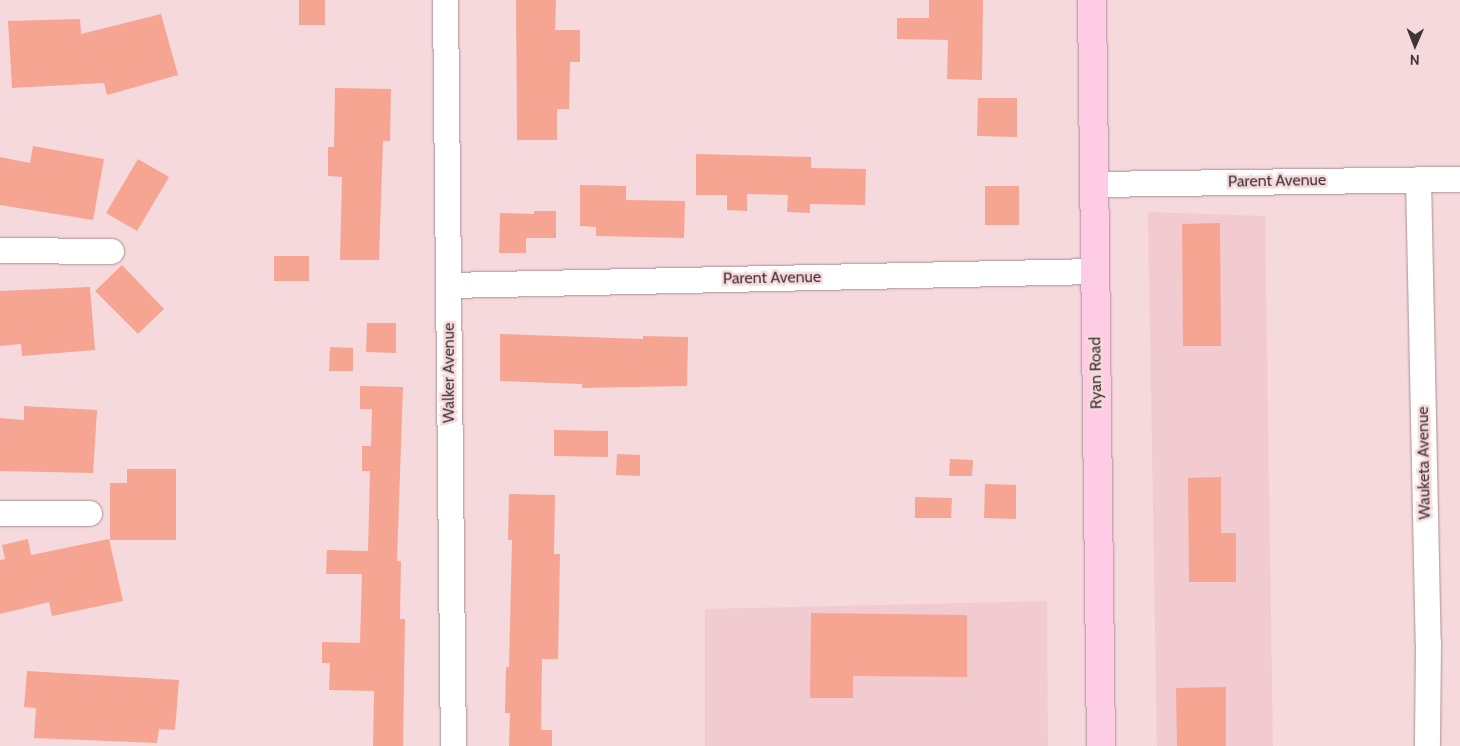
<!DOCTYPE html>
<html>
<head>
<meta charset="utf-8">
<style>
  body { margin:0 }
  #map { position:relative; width:1460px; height:746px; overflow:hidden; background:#f6d9dc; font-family:Cabin,sans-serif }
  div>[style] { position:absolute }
  .built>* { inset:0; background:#f1cbd0 }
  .building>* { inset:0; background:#f5a592 }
  .roads { filter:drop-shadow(0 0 1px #ab9093) drop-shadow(0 0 1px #ab9093) }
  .minor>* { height:25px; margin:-12.5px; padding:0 12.5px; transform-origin:12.5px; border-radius:12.5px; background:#fff }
  .major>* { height:28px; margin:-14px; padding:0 14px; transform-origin:14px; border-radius:14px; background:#ffcce6 }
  span { translate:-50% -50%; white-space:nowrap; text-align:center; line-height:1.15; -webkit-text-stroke:5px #f6d9dc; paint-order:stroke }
  .street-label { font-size:16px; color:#403536 }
  .north { position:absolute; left:1390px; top:20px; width:50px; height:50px; -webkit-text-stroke:4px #f6d9dc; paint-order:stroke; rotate:181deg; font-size:14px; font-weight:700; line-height:20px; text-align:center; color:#403536 }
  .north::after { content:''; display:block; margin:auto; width:18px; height:22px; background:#403536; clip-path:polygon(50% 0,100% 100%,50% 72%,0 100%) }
</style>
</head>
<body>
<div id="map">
  <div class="built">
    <div style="clip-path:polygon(1148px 212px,1265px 216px,1273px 746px,1157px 746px)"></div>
    <div style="clip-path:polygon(1047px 601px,1048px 746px,705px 746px,705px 609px)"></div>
  </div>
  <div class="building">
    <div style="clip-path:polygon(299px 0,325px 0,325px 25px,299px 25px)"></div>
    <div style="clip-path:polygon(516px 0,556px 0,555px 30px,580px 30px,580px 62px,570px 62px,569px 109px,557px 109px,557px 140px,517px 140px)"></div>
    <div style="clip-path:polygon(929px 0,983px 0,982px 80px,947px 79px,948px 40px,897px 39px,897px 18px,929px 18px)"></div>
    <div style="clip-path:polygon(161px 14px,178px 75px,107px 95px,104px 83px,12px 88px,8px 21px,80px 19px,81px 34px)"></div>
    <div style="clip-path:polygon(335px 88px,391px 89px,390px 141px,383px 141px,379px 260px,340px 260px,342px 177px,328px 176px,328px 147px,334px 147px)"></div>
    <div style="clip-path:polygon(978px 98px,1017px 98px,1017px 137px,977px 136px)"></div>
    <div style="clip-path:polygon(33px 146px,104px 159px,93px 220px,0 205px,0 157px,30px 163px)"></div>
    <div style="clip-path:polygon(696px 154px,811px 157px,811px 168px,866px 169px,865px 205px,810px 204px,810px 213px,787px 212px,788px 195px,747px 194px,747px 211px,727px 210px,727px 195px,696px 195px)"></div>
    <div style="clip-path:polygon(138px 159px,169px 177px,137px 231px,106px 213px)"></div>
    <div style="clip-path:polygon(580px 185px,626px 186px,626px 200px,685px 201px,684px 238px,596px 236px,596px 227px,580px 226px)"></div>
    <div style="clip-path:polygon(985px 186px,1019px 186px,1019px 225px,985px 225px)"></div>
    <div style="clip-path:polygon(534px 211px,556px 211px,556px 238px,526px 238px,526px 253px,499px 253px,500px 213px,534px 214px)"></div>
    <div style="clip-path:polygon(1220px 223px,1221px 346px,1183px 346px,1182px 224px)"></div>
    <div style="clip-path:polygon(274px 256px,309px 256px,309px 281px,274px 281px)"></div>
    <div style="clip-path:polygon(122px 265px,164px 309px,138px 334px,95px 291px)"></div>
    <div style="clip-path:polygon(90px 287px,95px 350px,22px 356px,21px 344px,0 346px,0 291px)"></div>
    <div style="clip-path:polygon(367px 323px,396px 323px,396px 353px,366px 352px)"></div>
    <div style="clip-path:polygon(500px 334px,643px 339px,643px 336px,688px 337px,687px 386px,582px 388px,582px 384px,500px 381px)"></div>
    <div style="clip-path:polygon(330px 347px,353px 348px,353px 371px,329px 371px)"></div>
    <div style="clip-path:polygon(360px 386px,403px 387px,397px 561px,401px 561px,400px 619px,405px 619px,403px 746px,373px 746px,374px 691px,329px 690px,330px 663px,322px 663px,322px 642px,360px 643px,362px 574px,326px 574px,327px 550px,368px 551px,370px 471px,362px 471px,362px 446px,371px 446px,372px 409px,360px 409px)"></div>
    <div style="clip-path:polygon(24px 406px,97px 410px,93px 473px,0 471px,0 418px,24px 420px)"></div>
    <div style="clip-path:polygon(554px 430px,608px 431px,608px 457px,554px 456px)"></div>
    <div style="clip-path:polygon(617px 454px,640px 455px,640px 476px,616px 475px)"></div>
    <div style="clip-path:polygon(950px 459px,973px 460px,972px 476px,949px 476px)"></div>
    <div style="clip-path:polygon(127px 469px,176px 469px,176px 540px,110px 540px,110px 483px,127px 483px)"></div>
    <div style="clip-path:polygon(1221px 477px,1221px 533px,1236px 533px,1236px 582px,1189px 582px,1188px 478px)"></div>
    <div style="clip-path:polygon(985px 484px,1016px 485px,1016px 519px,984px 518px)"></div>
    <div style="clip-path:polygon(509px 494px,555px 495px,554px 554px,560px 554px,558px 659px,542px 659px,541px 730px,552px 730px,552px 746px,509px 746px,510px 713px,505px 713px,506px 667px,509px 667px,512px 540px,508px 540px)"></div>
    <div style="clip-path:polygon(915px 497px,952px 498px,951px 518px,915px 518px)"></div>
    <div style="clip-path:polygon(28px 539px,31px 555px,109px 539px,123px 601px,52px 616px,49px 602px,0 614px,0 560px,5px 559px,2px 545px)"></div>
    <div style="clip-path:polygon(811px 613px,967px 615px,967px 677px,853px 676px,853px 698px,810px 698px)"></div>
    <div style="clip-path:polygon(27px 671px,179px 680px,175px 730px,159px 729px,157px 743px,34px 738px,36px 708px,24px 707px)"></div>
    <div style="clip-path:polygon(1226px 687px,1226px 746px,1177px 746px,1176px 688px)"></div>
  </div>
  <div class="roads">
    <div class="minor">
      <div style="left:445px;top:0;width:746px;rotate:89.39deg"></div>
      <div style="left:1418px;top:179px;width:464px;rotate:88.8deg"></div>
      <div style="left:1428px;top:643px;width:103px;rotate:90.6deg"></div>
      <div style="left:1094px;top:184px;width:366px;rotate:-0.8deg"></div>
      <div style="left:0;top:250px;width:111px;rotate:0.5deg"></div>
      <div style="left:448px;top:285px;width:648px;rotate:-1.24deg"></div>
      <div style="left:0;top:513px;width:89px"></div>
    </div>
    <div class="major">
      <div style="left:1092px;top:0;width:746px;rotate:89.31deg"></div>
    </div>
  </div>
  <div class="street-label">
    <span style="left:1277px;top:181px;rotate:-1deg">Parent Avenue</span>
    <span style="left:772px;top:278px;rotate:-1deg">Parent Avenue</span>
    <span style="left:449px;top:373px;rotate:-90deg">Walker Avenue</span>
    <span style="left:1096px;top:373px;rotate:-91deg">Ryan Road</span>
    <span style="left:1424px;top:463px;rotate:-91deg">Wauketa Avenue</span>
  </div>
  <div class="north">N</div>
</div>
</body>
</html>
